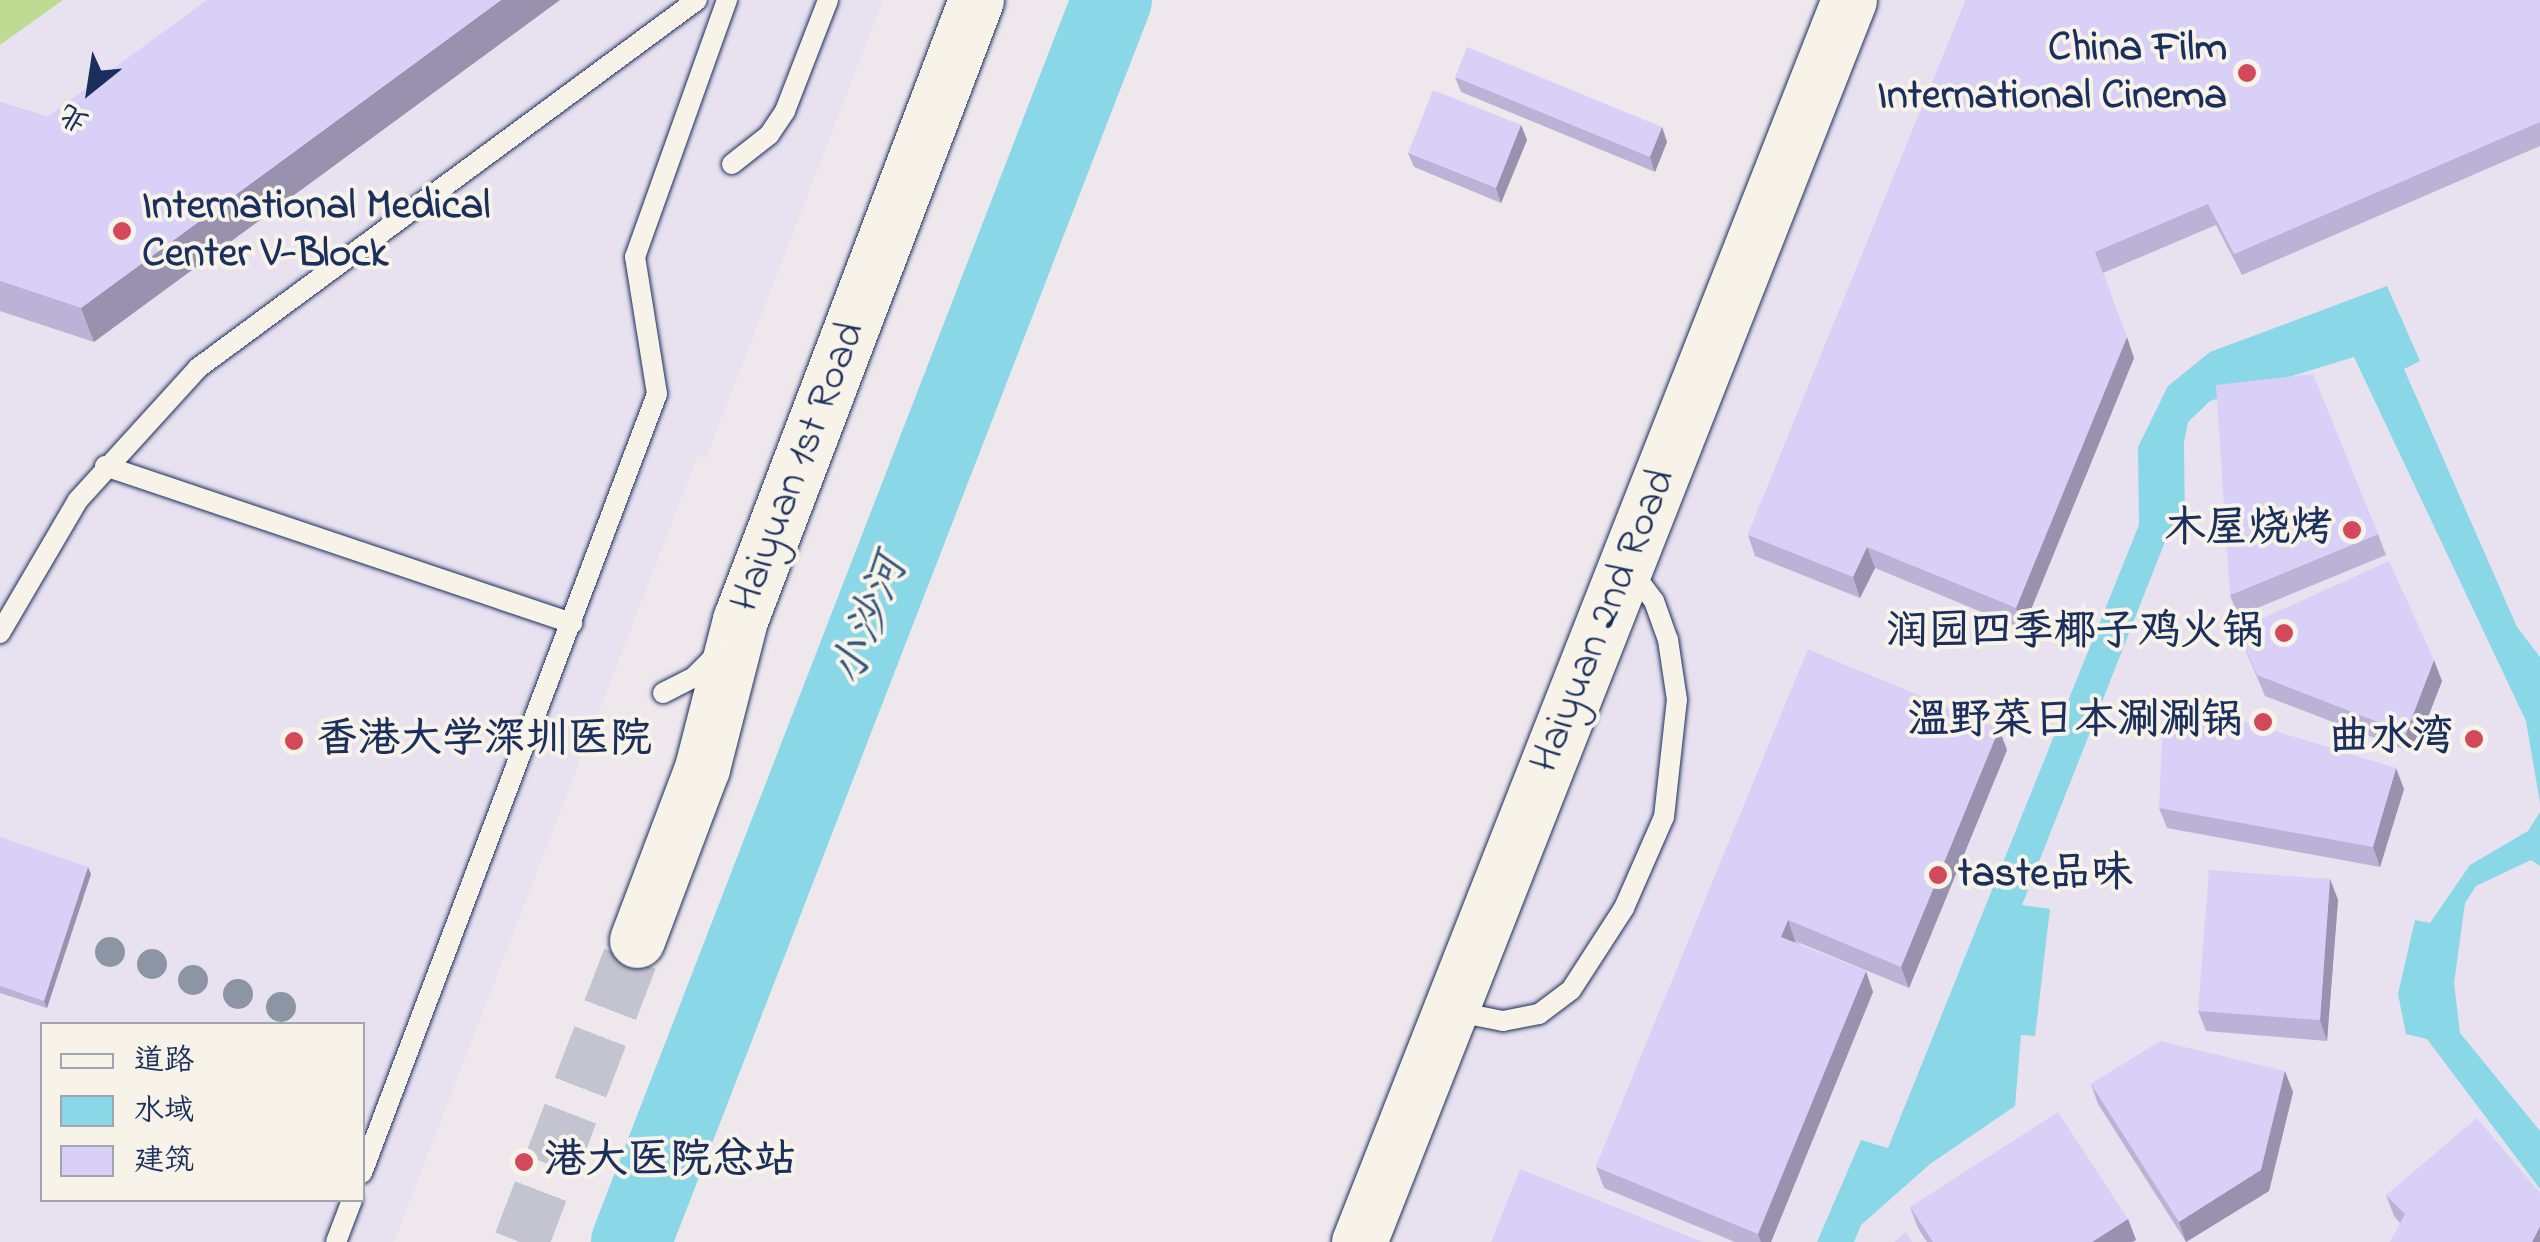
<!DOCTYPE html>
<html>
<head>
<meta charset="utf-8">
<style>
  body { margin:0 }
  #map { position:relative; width:2540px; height:1242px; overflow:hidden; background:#eee8ed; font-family:"Indie Flower","LXGW WenKai TC",sans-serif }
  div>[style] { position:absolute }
  .built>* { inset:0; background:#e8e1f0 }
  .green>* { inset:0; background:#bfdb93 }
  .water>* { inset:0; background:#89d7e7 }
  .river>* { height:80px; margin:-40px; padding:0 40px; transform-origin:40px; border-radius:40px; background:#89d7e7 }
  .secondary-tunnel>* { height:55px; margin-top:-27.5px; transform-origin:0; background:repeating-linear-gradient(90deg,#c4c3d0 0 55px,transparent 0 83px) }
  .roads { filter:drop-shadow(0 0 2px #1b2f5e) drop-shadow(0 0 2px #1b2f5e) }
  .lane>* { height:20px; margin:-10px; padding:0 10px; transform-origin:10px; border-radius:10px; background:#f7f3e8 }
  .secondary>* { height:55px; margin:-27.5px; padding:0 27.5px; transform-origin:27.5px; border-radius:27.5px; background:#f7f3e8 }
  .trees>* { width:30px; height:30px; margin:-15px; border-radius:50%; background:#8c95a4 }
  .wall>* { inset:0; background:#bbb3d5 }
  .shaded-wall>* { inset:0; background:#9892ae }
  .building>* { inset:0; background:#d9d0f8 }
  .dots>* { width:28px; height:28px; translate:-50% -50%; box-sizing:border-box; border:5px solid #f7f3e8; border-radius:50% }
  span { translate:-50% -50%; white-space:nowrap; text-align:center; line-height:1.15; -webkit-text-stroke:8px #f7f3e8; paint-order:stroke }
  .poi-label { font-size:42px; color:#1b2f5e; font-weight:700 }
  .right { translate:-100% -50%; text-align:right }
  .left { translate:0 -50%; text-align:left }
  .street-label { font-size:42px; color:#1b2f5e }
  .water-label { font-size:45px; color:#365980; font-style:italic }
  .legend { position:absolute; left:40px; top:1022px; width:325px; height:180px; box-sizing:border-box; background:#f7f3e8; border:2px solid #9fa5b1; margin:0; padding:12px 18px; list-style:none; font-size:30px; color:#1b2f5e }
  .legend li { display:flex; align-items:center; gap:20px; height:50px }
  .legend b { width:50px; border:2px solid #9fa5b1 }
  .north { position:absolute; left:40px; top:40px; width:100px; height:100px; -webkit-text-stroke:8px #f7f3e8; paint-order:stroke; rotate:210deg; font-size:28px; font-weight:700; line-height:40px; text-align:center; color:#1b2f5e }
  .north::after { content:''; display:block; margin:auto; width:35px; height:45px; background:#1b2f5e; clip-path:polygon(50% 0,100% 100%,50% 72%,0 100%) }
</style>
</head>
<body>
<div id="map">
  <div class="built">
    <div style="clip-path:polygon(evenodd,0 0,883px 0,706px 458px,698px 455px,394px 1242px,0 1242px,0 0,42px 1024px,362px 1024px,362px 1200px,42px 1200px,42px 1024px)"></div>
    <div style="clip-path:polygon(1881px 0,2540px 0,2540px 1242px,1395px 1242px)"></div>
  </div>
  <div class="green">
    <div style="clip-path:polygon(0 0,63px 0,0 45px)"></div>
  </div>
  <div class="water">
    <div style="clip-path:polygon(2387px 286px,2420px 361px,2404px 369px,2517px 627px,2540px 657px,2540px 803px,2526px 721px,2354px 357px,2210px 401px,2188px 422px,2184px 442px,2185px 534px,2168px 534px,2022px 905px,2050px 909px,2035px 1036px,2021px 1035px,2015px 1106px,1930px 1164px,1861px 1225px,1854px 1242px,1817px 1242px,1861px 1140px,1888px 1148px,2139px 525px,2138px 447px,2168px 386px,2210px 352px)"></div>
    <div style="clip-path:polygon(2540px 812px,2540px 866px,2531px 860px,2476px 886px,2465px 903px,2454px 983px,2460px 1033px,2540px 1131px,2540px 1189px,2427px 1039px,2406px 1034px,2398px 994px,2415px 920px,2430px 923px,2470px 865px,2528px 831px)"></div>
  </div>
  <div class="river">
    <div style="left:631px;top:1242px;width:1332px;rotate:-68.83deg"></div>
  </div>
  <div class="secondary-tunnel">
    <div style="left:521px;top:1242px;width:324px;rotate:-69deg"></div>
  </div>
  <div class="roads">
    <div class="lane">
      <div style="left:732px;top:164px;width:47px;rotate:-38.1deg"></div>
      <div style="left:769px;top:135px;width:29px;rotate:-56deg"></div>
      <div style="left:785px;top:111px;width:119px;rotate:-68.8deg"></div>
      <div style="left:105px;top:466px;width:493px;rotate:18.6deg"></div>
      <div style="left:0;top:633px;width:154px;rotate:-59.6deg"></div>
      <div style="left:78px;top:500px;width:178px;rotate:-47.7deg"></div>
      <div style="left:198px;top:368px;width:620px;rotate:-36.41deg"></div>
      <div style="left:663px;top:693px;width:35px;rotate:-27deg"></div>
      <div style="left:694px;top:677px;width:31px;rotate:-45deg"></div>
      <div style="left:1452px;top:1011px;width:52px;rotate:11.1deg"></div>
      <div style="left:1503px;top:1021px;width:37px;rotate:-11deg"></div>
      <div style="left:1539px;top:1014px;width:40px;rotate:-37deg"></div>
      <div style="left:1571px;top:990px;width:98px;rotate:-57.1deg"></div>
      <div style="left:1624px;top:908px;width:99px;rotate:-66.3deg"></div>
      <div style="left:1664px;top:817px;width:118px;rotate:-83.7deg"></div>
      <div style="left:1677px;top:700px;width:61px;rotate:-98.5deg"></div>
      <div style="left:1668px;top:640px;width:41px;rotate:-109.7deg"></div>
      <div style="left:1654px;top:601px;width:41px;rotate:-127.1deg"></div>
      <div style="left:362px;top:1173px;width:833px;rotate:-69.26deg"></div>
      <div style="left:657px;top:394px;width:139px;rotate:-99.1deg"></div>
      <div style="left:635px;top:257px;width:273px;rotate:-70.3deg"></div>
      <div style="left:336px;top:1242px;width:45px;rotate:-69.1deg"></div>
    </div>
    <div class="secondary">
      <div style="left:637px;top:940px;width:184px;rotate:-69.3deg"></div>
      <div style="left:702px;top:768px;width:153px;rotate:-75.6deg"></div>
      <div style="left:740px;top:620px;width:663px;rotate:-69.16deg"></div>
      <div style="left:1359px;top:1242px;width:1335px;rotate:-68.47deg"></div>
    </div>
  </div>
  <div class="trees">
    <div style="left:110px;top:952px"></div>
    <div style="left:152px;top:964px"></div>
    <div style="left:193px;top:980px"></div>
    <div style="left:238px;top:994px"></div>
    <div style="left:281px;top:1007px"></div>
  </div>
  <div class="wall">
    <div style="clip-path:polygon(1966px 0,2540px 0,2540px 146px,2242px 275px,2216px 225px,2103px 273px,2134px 358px,2023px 629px,1875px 568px,1860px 598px,1755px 556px,1748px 535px)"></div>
    <div style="clip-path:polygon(1455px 77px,1662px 127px,1667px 142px,1655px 172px,1461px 92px)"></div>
    <div style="clip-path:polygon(0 102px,47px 117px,94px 342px,0 311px)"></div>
    <div style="clip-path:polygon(1521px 125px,1527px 140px,1501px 203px,1414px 167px,1408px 153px)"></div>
    <div style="clip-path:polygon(2378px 534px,2386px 555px,2238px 616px,2230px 595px)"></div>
    <div style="clip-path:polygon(2237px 630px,2442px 681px,2414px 753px,2265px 696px)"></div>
    <div style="clip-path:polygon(1808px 650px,1999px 729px,2007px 750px,1909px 988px,1795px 941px,1873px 992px,1771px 1242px,1735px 1242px,1604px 1188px,1596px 1167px)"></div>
    <div style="clip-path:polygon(2404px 789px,2380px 867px,2167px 828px,2159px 808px)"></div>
    <div style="clip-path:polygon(0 837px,91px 874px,47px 1008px,0 993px)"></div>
    <div style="clip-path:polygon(2330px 879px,2338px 900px,2327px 1041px,2206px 1031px,2198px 1011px)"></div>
    <div style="clip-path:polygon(2091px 1084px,2293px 1092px,2269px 1191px,2186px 1242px,2098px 1104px)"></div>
    <div style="clip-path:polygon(2540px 1193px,2400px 1223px,2394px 1216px,2386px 1195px)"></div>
    <div style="clip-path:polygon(1910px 1207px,2128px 1219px,2136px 1240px,2132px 1242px,1927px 1242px,1918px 1228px)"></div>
  </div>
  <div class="shaded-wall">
    <div style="clip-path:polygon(501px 0,560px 0,94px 342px,81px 308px)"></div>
    <div style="clip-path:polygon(1521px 125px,1527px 140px,1501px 203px,1496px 188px)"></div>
    <div style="clip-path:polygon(1662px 127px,1667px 142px,1655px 172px,1650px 157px)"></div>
    <div style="clip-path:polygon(2127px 337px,2134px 358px,2023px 629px,2016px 608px)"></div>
    <div style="clip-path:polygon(1867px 547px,1875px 568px,1860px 598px,1853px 577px)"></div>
    <div style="clip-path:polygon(2434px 660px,2442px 681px,2414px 753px,2406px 733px)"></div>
    <div style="clip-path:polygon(1999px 729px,2007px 750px,1909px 988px,1901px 967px)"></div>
    <div style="clip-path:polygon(2396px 768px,2404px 789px,2380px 867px,2373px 847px)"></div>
    <div style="clip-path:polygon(88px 867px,91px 874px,47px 1008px,44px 1001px)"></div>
    <div style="clip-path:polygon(2330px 879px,2338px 900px,2327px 1041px,2320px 1020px)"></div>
    <div style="clip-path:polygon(1788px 920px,1795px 941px,1788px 957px,1781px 937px)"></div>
    <div style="clip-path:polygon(1866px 971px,1873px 992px,1771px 1242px,1761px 1242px,1758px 1234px)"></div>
    <div style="clip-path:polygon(2285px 1071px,2293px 1092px,2269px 1191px,2186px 1242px,2179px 1222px)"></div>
    <div style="clip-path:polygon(2128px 1219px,2136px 1240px,2132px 1242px,2092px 1242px)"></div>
    <div style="clip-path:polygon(2540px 1226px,2540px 1242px,2532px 1242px)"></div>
  </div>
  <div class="building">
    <div style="clip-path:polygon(207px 0,501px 0,81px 308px,0 281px,0 102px,47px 117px)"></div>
    <div style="clip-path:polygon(1966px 0,2540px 0,2540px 122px,2234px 254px,2208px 204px,2095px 252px,2127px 337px,2016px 608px,1867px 547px,1853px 577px,1748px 535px)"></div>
    <div style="clip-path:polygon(1467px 47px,1662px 127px,1650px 157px,1455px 77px)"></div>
    <div style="clip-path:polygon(1433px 90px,1521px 125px,1496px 188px,1408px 153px)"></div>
    <div style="clip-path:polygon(2313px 374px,2378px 534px,2230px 595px,2216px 385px)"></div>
    <div style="clip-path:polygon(2389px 561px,2434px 660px,2406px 733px,2257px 675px,2237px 630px)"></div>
    <div style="clip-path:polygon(1808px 650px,1999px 729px,1901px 967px,1788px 920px,1781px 937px,1866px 971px,1758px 1234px,1596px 1167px)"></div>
    <div style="clip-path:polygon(2164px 697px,2396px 768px,2373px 847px,2159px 808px)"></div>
    <div style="clip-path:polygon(0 837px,88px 867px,44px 1001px,0 986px)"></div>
    <div style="clip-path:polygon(2209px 870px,2330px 879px,2320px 1020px,2198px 1011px)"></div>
    <div style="clip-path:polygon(2160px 1041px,2285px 1071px,2261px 1170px,2179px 1222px,2091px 1084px)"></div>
    <div style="clip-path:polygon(2058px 1112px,2128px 1219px,2092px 1242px,1933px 1242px,1910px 1207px)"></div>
    <div style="clip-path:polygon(2477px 1118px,2540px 1193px,2540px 1226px,2532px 1242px,2390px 1242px,2405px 1214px,2386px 1195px)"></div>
    <div style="clip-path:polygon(1520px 1169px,1703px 1242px,1491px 1242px)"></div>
    <div style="clip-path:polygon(1906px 1232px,1912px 1242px,1894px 1242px)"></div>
  </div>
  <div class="dots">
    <div style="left:2247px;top:73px;background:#d1495b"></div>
    <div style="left:122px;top:231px;background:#d1495b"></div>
    <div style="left:2352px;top:530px;background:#d1495b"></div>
    <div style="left:2284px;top:633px;background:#d1495b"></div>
    <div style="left:2263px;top:722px;background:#d1495b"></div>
    <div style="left:2474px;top:739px;background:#d1495b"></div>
    <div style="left:294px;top:741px;background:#d1495b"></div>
    <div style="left:1938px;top:875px;background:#d1495b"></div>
    <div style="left:524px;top:1162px;background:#d1495b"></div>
  </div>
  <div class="poi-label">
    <span class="right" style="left:2227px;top:73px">China Film<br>International Cinema</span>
    <span class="left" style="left:142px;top:231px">International Medical<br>Center V-Block</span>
    <span class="right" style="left:2332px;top:530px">木屋烧烤</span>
    <span class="right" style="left:2264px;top:633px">润园四季椰子鸡火锅</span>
    <span class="right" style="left:2243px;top:722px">温野菜日本涮涮锅</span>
    <span class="right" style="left:2454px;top:739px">曲水湾</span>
    <span class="left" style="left:316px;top:741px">香港大学深圳医院</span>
    <span class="left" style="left:1958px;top:875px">taste品味</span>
    <span class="left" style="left:544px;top:1162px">港大医院总站</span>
  </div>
  <div class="street-label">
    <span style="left:799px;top:467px;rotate:-69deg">Haiyuan 1st Road</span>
    <span style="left:1604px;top:621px;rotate:-68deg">Haiyuan 2nd Road</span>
  </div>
  <div class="water-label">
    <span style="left:872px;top:621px;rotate:-69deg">小沙河</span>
  </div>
  <ul class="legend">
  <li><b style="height:12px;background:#f7f3e8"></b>道路</li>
  <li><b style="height:28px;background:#89d7e7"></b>水域</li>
  <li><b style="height:28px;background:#d9d0f8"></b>建筑</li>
  </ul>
  <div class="north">北</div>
</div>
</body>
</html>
